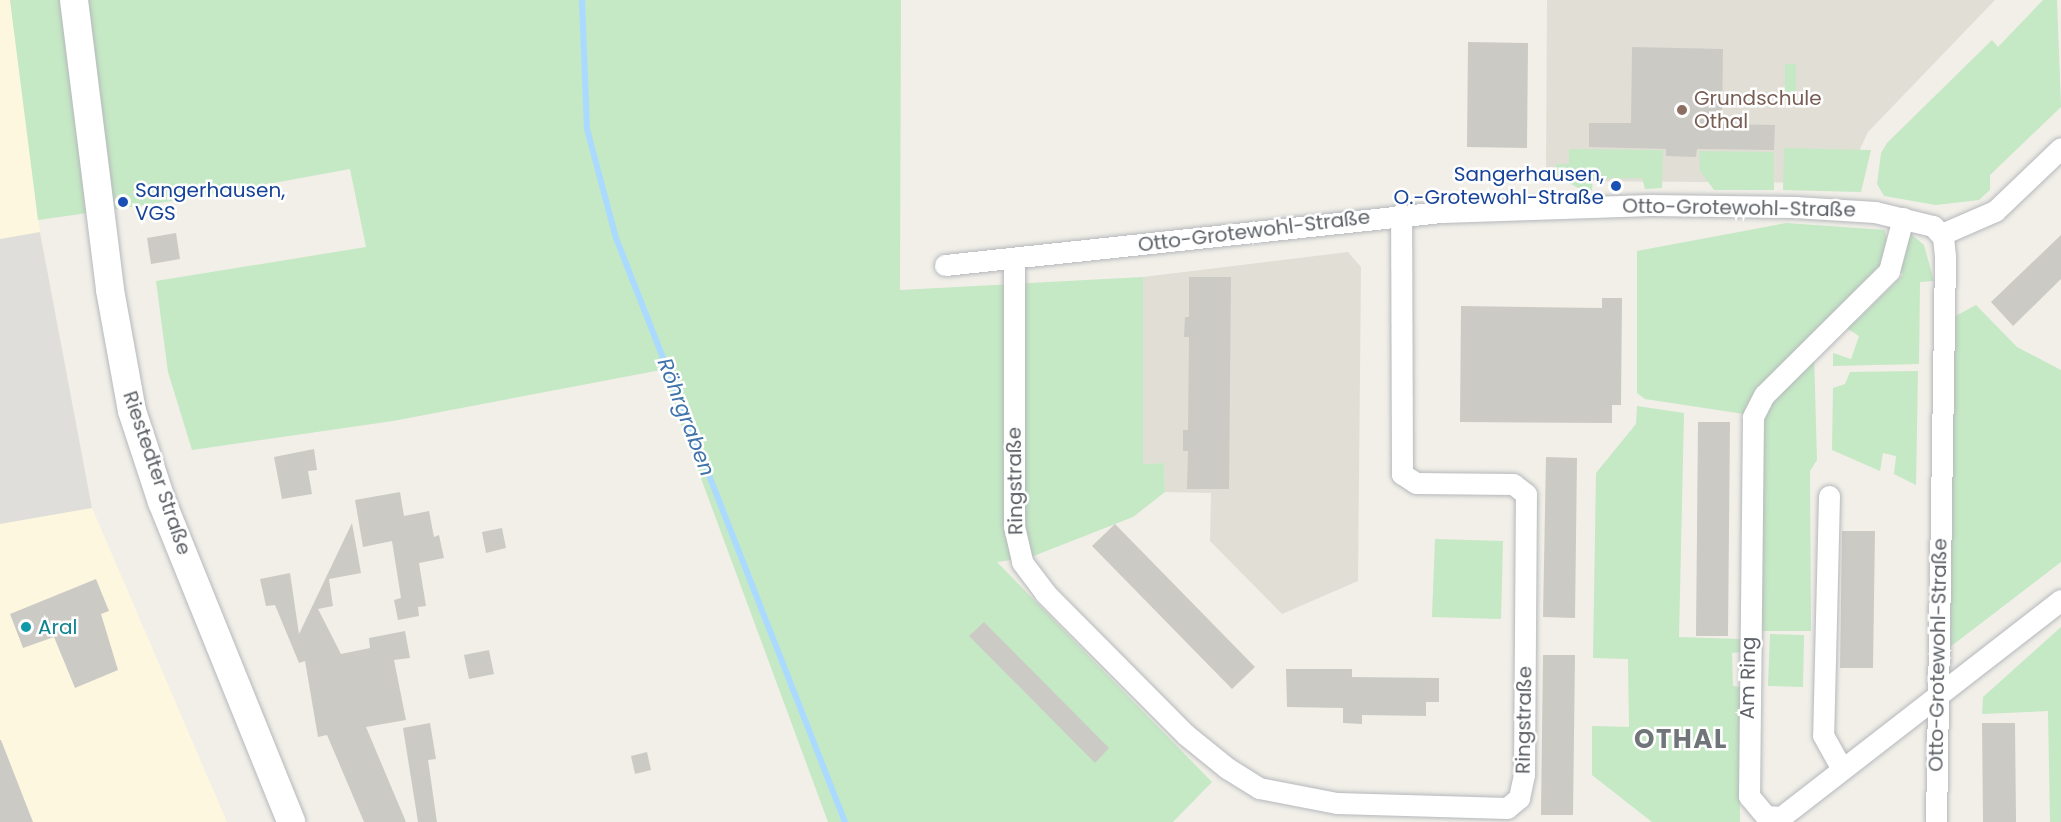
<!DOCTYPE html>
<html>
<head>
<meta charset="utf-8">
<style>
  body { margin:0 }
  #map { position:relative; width:2061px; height:822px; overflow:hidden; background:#f1efe8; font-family:Poppins,sans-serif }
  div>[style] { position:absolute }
  .commercial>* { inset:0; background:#fef7e0 }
  .industrial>* { inset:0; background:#e0deda }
  .education>* { inset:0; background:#e1ded6 }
  .green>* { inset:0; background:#c5e8c5 }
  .stream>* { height:6px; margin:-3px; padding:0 3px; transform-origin:3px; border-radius:3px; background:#aadaff }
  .building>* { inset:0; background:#cccac5 }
  .roads { filter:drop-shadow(0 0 2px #b5b8bc) drop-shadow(0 0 2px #b5b8bc) }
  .street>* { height:21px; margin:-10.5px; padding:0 10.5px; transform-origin:10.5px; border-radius:10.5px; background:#fff }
  .secondary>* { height:28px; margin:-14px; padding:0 14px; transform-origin:14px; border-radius:14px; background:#fff }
  .dots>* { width:16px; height:16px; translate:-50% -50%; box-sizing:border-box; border:3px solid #fff; border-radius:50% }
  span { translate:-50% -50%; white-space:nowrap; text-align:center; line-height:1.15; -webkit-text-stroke:5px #fff; paint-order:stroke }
  .education-label { font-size:20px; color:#785e54 }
  .left { translate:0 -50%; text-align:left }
  .transit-label { font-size:20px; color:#164399 }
  .right { translate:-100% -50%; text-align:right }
  .street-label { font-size:20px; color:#5f6368 }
  .culture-label { font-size:20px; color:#0d838f }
  .water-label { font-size:21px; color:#4174aa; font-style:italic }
  .district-label { font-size:26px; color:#70757a; font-weight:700; letter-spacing:1.5px }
</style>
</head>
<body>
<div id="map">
  <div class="commercial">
    <div style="clip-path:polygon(0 0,10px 0,40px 232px,92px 508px,227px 822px,0 822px)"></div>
  </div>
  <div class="industrial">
    <div style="clip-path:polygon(40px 232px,92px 508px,0 524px,0 239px)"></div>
  </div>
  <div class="education">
    <div style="clip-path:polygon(1547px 0,1995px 0,1868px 132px,1860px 149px,1856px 183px,1568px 181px,1546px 169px)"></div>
    <div style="clip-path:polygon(1348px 252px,1361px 267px,1358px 581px,1282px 614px,1210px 541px,1211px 493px,1165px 492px,1164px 463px,1143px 464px,1143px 277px)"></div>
  </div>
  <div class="green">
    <div style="clip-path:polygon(10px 0,901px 0,900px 290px,1143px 277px,1143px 464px,1164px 463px,1165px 492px,1133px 517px,1031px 557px,997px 562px,1212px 782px,1173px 822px,828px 822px,661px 370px,393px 421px,192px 450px,168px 372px,156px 281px,366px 247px,350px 169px,180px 200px,38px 220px)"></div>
    <div style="clip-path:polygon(2043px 0,2057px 0,2061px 107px,1990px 175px,1990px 190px,1979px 200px,1936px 205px,1884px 196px,1877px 184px,1881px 153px,1887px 143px,1992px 40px,1998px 47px)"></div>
    <div style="clip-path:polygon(1785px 64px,1796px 64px,1796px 100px,1785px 100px)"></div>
    <div style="clip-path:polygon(1784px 148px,1871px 150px,1861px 192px,1783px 190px)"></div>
    <div style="clip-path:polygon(1569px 149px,1663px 150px,1662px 188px,1645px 189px,1642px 178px,1593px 179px,1592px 190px,1582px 190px,1556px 176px,1556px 164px,1569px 164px)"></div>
    <div style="clip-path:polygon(1699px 151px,1774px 152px,1774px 190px,1714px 190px,1700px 171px)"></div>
    <div style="clip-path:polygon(1786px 223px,1885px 230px,1889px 256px,1744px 414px,1645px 399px,1637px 393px,1637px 251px)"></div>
    <div style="clip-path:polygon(1910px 233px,1924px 245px,1934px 281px,1920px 282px,1919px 364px,1833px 366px,1833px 353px,1851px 359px,1859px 336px,1843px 326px,1849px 319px,1856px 321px,1903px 275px,1899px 268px)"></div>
    <div style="clip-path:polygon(1976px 305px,2017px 347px,2061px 370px,2061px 562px,1950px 647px,1952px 318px)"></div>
    <div style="clip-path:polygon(1814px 354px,1817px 460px,1810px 471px,1811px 631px,1756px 631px,1764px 411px)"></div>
    <div style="clip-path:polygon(1918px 371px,1916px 485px,1894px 474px,1896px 456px,1883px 453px,1880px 471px,1832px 450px,1833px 388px,1845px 384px,1850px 372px)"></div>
    <div style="clip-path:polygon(1637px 406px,1684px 413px,1679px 637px,1740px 639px,1740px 652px,1732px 653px,1733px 686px,1740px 687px,1740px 822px,1652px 822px,1592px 775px,1592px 726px,1629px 727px,1628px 659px,1593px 658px,1596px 473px,1636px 424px)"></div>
    <div style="clip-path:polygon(1435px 539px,1503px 541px,1501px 619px,1432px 617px)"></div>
    <div style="clip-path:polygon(2061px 627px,2061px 822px,2050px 822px,2048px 711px,1982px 714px,1983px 697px)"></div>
    <div style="clip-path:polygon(1770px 634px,1804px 635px,1803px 687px,1768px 686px)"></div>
  </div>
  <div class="stream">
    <div style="left:582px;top:0;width:129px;rotate:87.8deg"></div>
    <div style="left:587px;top:129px;width:113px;rotate:75.1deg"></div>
    <div style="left:616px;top:238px;width:627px;rotate:68.59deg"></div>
  </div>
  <div class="building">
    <div style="clip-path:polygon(1468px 42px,1528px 43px,1527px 148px,1467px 147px)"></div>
    <div style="clip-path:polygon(1632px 47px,1723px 49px,1722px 124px,1775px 125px,1774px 150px,1697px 149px,1696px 157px,1666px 156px,1666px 149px,1589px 147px,1589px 123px,1631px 123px)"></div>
    <div style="clip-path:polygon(176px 233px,180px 259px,151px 264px,147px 238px)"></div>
    <div style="clip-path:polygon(2061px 235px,2061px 279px,2013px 326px,1991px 302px)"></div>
    <div style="clip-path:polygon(1189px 277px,1231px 277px,1229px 489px,1187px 489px,1188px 451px,1183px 451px,1183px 430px,1188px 430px,1189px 337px,1184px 337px,1185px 317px,1189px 317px)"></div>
    <div style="clip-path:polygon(1602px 298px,1622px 298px,1621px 405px,1612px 405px,1612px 423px,1460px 422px,1461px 306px,1602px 308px)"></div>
    <div style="clip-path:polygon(1698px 422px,1730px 422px,1728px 636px,1696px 636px)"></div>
    <div style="clip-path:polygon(314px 449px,317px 470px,308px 471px,312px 494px,282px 499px,274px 457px)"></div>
    <div style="clip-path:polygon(1546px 457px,1577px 458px,1575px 618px,1543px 617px)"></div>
    <div style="clip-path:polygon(400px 492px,404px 516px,429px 511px,434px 537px,439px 535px,444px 558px,419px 563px,426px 606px,418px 607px,419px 616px,398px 620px,394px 600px,401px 598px,392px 541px,363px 547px,355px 500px)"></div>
    <div style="clip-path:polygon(352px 523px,361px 573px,329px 579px,333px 606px,318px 609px,341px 654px,370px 648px,369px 638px,405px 631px,410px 658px,394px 660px,406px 720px,366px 727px,406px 822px,364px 822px,327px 735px,318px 737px,305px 661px,299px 663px,275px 605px,266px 606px,260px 579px,290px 573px,299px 634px)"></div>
    <div style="clip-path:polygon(1115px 524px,1255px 667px,1232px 689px,1092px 546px)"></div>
    <div style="clip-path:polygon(502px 528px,506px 548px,486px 553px,482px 532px)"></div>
    <div style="clip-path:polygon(1842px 531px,1875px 531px,1873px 668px,1840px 668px)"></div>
    <div style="clip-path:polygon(96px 579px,109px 611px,101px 614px,118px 670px,75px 688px,54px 637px,23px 648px,10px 614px)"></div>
    <div style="clip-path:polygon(984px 622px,1109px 748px,1095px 763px,969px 636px)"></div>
    <div style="clip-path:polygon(489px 650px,494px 674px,469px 679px,464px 655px)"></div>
    <div style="clip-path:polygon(1543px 655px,1575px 655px,1573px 815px,1541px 815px)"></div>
    <div style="clip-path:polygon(1286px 669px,1352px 669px,1352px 677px,1439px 678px,1439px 702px,1426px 702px,1426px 716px,1362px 715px,1362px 724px,1343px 723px,1343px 708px,1287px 707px)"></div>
    <div style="clip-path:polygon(430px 723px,436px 759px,428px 760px,437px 822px,418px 822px,403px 728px)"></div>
    <div style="clip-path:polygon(1982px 723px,2015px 723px,2016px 822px,1983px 822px)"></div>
    <div style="clip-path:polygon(0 740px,1px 740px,33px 822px,0 822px)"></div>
    <div style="clip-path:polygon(647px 752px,651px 770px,635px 774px,631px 756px)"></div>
  </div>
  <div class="roads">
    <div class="street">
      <div style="left:1903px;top:218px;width:55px;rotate:104.8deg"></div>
      <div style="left:1889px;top:271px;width:176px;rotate:135.2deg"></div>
      <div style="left:1764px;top:395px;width:25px;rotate:117deg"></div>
      <div style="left:1753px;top:417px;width:379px;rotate:90.6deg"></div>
      <div style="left:1749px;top:796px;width:26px;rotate:50deg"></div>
      <div style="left:1766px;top:816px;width:15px;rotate:4deg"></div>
      <div style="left:1781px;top:817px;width:354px;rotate:-37.8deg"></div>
      <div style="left:1942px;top:234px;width:58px;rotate:-23.5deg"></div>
      <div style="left:1995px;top:211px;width:91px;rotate:-43.7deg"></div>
      <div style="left:1014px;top:259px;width:267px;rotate:90deg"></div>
      <div style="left:1014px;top:526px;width:37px;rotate:77deg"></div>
      <div style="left:1022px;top:562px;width:39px;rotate:53deg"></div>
      <div style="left:1045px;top:593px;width:199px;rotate:45.2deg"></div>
      <div style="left:1185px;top:734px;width:54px;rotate:39deg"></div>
      <div style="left:1227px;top:768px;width:38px;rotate:32deg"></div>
      <div style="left:1259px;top:788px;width:79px;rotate:10.9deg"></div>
      <div style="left:1337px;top:803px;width:170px;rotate:1.7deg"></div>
      <div style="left:1507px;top:808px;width:16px;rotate:-40deg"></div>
      <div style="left:1519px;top:798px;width:24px;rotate:-78deg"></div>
      <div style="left:1524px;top:775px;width:281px;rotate:-89.6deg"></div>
      <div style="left:1526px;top:494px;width:16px;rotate:-142deg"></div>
      <div style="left:1513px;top:484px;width:97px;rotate:-179.4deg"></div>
      <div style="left:1416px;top:483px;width:17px;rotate:-147deg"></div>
      <div style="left:1402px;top:474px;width:260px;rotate:-90.2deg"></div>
      <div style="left:945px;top:265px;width:500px;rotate:-6.1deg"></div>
      <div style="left:1442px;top:212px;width:209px;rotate:-1.9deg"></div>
      <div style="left:1651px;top:205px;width:144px;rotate:0.8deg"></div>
      <div style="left:1795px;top:207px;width:80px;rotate:3.6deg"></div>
      <div style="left:1875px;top:212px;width:60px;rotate:13.6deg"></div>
      <div style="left:1933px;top:226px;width:15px;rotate:48deg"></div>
      <div style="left:1943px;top:237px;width:20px;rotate:84deg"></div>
      <div style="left:1945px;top:257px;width:565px;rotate:90.91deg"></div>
      <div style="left:1829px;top:496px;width:239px;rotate:91.4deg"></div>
      <div style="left:1823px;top:735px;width:39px;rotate:61deg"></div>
    </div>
    <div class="secondary">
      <div style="left:74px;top:0;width:292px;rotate:82.9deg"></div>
      <div style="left:110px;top:290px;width:123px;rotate:79.7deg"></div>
      <div style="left:132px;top:411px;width:96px;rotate:71.8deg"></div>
      <div style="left:162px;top:502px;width:345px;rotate:68deg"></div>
    </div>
  </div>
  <div class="dots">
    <div style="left:1682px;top:110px;background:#8d6e63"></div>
    <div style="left:1616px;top:186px;background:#1a4fb4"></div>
    <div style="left:123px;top:202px;background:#1a4fb4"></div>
    <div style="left:26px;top:627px;background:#0f9aa8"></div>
  </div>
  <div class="education-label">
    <span class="left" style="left:1694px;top:110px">Grundschule<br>Othal</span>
  </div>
  <div class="transit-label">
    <span class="right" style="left:1604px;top:186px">Sangerhausen,<br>O.-Grotewohl-Straße</span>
    <span class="left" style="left:135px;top:202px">Sangerhausen,<br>VGS</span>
  </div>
  <div class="street-label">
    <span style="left:1739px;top:208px;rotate:1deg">Otto-Grotewohl-Straße</span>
    <span style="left:1254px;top:231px;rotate:-7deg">Otto-Grotewohl-Straße</span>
    <span style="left:157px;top:473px;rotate:71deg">Riestedter Straße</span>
    <span style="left:1015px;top:481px;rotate:-91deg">Ringstraße</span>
    <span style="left:1938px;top:655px;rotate:-89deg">Otto-Grotewohl-Straße</span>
    <span style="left:1748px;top:678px;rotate:-89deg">Am Ring</span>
    <span style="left:1524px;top:720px;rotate:-89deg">Ringstraße</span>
  </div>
  <div class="culture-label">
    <span class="left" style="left:38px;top:627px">Aral</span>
  </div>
  <div class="water-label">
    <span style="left:686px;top:417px;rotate:69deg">Röhrgraben</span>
  </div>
  <div class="district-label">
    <span style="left:1681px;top:740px">OTHAL</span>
  </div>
</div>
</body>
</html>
